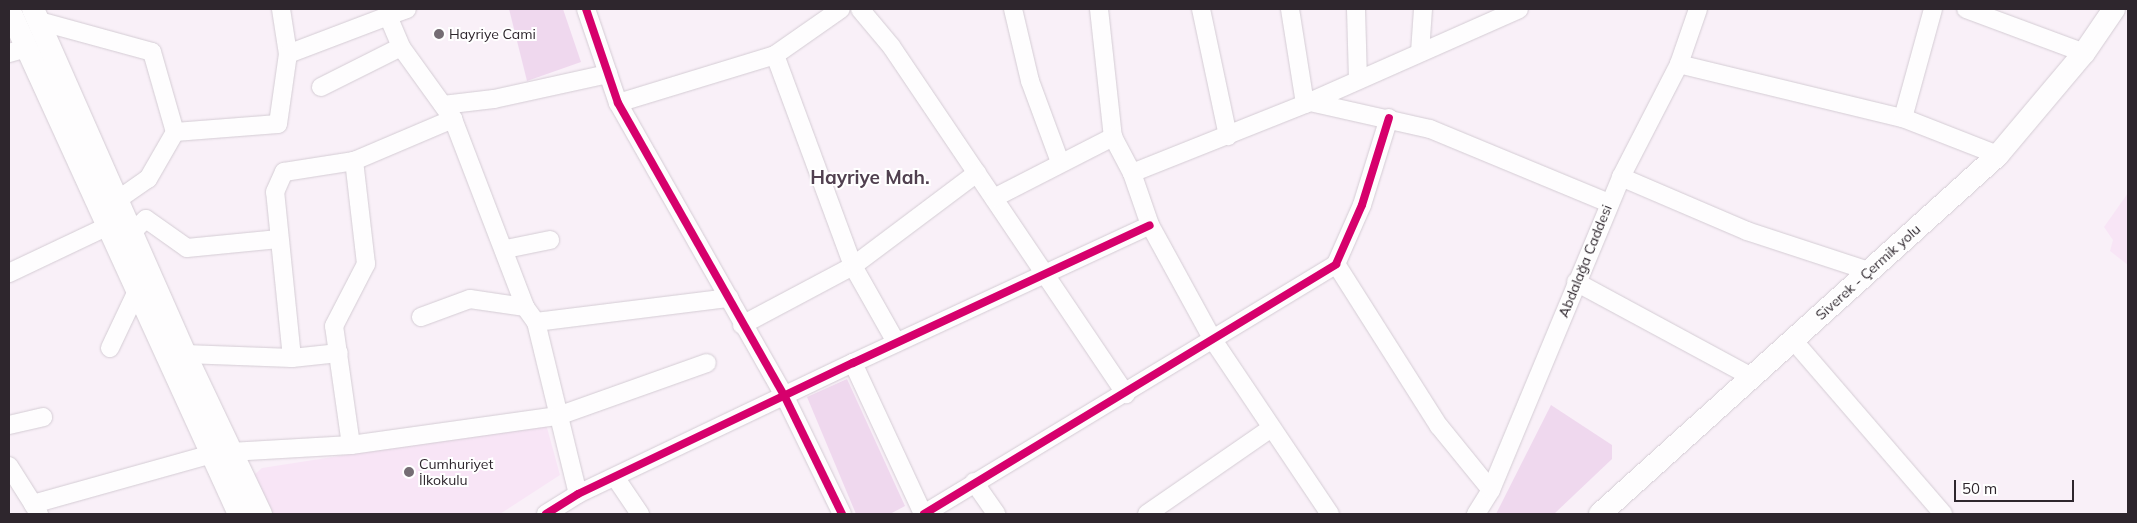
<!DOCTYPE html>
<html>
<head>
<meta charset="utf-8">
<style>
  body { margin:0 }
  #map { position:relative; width:2137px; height:523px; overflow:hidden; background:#f9f0f8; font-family:Mulish,sans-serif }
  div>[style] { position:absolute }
  .built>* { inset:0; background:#f8e5f6 }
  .green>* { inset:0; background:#efd8ee }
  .roads { filter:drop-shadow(0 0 1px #d4ccd4) drop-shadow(0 0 1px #d4ccd4) }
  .minor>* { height:18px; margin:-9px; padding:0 9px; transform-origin:9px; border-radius:9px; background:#fefdfe }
  .major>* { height:22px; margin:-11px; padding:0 11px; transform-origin:11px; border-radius:11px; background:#fefdfe }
  .cycleway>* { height:8px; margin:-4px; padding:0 4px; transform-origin:4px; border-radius:4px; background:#d6006c }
  .dots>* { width:14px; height:14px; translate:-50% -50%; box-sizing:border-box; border:2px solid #fff; border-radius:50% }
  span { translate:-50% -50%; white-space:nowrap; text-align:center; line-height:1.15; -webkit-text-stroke:4px #fff; paint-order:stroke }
  .poi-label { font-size:14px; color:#2e262d }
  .left { translate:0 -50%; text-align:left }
  .street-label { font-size:14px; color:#2e262d }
  .district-label { font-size:19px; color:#514050; font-weight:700 }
  .frame { position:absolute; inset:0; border:10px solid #2e262d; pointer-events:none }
  .scale { position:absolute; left:1954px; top:480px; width:120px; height:22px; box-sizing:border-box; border:2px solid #2e262d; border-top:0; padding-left:6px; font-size:15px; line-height:18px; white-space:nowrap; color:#2e262d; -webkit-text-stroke:4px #fff; paint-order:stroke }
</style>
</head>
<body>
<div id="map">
  <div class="built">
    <div style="clip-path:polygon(2128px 193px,2128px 265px,2110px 251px,2113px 240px,2104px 227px)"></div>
    <div style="clip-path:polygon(546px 424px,560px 475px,500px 514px,274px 514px,253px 476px,262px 468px)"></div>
  </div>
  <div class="green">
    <div style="clip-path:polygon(509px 9px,563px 9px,581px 62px,527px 81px)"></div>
    <div style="clip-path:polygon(847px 379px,905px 506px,890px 514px,856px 514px,807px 397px)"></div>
    <div style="clip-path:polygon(1551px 405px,1612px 445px,1612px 459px,1554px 514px,1496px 514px)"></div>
  </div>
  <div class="roads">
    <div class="minor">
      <div style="left:281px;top:9px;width:46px;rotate:81.2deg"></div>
      <div style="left:407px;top:9px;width:20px;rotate:160deg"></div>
      <div style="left:388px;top:16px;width:34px;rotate:67deg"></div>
      <div style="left:401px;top:47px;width:89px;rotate:54.2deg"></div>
      <div style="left:453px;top:119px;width:201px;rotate:69deg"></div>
      <div style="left:525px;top:307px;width:19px;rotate:54deg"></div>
      <div style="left:536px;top:322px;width:177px;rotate:76.3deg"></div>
      <div style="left:586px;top:9px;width:99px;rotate:71.2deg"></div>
      <div style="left:618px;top:103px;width:338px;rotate:60.4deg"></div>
      <div style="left:785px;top:397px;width:130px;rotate:64deg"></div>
      <div style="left:860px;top:9px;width:48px;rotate:50deg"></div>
      <div style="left:891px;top:46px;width:420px;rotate:56deg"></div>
      <div style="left:1013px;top:9px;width:74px;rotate:76.7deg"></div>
      <div style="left:1030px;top:81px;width:86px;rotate:69.7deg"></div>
      <div style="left:1099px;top:9px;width:129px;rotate:83.8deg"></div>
      <div style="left:1113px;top:137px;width:41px;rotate:62.2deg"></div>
      <div style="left:1132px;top:173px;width:55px;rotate:70.9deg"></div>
      <div style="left:1150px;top:225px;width:131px;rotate:61.3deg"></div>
      <div style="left:1213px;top:340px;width:210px;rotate:56.1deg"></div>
      <div style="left:1201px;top:9px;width:130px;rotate:78deg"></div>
      <div style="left:1290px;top:9px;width:96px;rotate:81deg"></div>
      <div style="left:1356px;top:9px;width:71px;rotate:88.4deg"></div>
      <div style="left:1966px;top:9px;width:126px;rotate:20.4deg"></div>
      <div style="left:39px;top:21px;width:117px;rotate:15.3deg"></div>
      <div style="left:152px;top:52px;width:83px;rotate:74deg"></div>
      <div style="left:1420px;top:52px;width:43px;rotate:-86deg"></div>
      <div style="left:9px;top:53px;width:18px;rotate:-16deg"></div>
      <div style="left:775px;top:55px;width:225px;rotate:69.7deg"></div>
      <div style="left:853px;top:266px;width:87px;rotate:60.5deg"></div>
      <div style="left:1679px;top:64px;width:230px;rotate:13.6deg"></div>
      <div style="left:1903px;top:118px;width:102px;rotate:21.3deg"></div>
      <div style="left:321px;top:87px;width:89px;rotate:-26.6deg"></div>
      <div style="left:1310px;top:102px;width:123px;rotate:12.7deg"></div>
      <div style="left:1430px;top:129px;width:194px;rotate:22.5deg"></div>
      <div style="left:618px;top:103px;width:164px;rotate:-17deg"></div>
      <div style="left:775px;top:55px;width:80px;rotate:-34.9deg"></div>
      <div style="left:443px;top:105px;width:51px;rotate:-6.7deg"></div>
      <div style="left:494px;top:99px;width:117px;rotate:-12.4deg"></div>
      <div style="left:1903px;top:118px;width:113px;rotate:-74.6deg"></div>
      <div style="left:1132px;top:173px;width:186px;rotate:-21.7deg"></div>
      <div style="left:1305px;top:104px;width:234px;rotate:-23.9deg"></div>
      <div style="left:1621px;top:177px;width:137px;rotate:23.2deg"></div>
      <div style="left:1747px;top:231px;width:128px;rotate:18.2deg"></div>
      <div style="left:994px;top:198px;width:134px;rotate:-27.1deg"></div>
      <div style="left:116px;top:201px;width:39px;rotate:-35deg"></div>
      <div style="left:148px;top:179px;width:54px;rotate:-60.1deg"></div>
      <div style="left:175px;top:132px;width:103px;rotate:-4.4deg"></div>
      <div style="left:278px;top:124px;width:71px;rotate:-81.9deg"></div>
      <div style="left:288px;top:54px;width:107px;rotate:-20.8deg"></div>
      <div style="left:132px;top:232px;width:19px;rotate:-43deg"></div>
      <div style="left:146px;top:219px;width:50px;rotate:35.3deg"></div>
      <div style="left:187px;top:248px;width:92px;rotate:-5.6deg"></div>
      <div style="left:506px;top:249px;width:45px;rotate:-11.6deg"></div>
      <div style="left:1336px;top:264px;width:192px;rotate:57.6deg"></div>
      <div style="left:1439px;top:426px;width:82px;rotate:50.9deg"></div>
      <div style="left:9px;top:273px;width:110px;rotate:-25.4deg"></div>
      <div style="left:1576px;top:282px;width:200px;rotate:28.4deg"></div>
      <div style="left:421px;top:317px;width:52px;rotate:-20.2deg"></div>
      <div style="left:470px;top:299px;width:56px;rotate:8.3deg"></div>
      <div style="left:536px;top:322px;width:195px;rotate:-7.1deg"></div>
      <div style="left:742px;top:325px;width:126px;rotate:-28deg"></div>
      <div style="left:853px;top:266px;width:155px;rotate:-36.9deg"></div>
      <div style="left:1793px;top:340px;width:230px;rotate:49.2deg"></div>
      <div style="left:110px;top:348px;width:63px;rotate:-64.7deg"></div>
      <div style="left:185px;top:354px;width:107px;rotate:2.1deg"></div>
      <div style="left:292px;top:358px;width:47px;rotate:-6.1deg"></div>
      <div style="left:292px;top:358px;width:167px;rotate:-95.8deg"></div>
      <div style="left:275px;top:192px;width:22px;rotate:-66deg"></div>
      <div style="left:284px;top:172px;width:71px;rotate:-8.9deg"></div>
      <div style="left:354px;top:161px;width:108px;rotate:-23deg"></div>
      <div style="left:853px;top:363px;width:166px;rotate:65.1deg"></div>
      <div style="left:9px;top:425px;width:35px;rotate:-13deg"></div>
      <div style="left:351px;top:445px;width:209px;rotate:-8deg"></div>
      <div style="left:558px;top:416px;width:158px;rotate:-19.6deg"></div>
      <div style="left:230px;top:452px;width:121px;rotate:-3.3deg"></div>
      <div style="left:351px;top:445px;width:120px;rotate:-98.1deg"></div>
      <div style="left:334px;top:326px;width:70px;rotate:-62.7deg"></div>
      <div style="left:366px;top:264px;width:104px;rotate:-96.6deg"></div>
      <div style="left:9px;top:466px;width:45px;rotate:57.7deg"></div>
      <div style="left:615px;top:477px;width:45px;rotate:56deg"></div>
      <div style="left:974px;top:482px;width:39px;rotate:55deg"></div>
      <div style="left:39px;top:514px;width:12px;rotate:-121deg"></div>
      <div style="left:33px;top:504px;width:183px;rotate:-15.6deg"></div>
      <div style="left:546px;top:514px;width:38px;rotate:-32deg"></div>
      <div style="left:578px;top:494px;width:305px;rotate:-25.5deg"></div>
      <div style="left:853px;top:363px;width:327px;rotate:-24.9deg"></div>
      <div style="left:924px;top:514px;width:482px;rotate:-31.2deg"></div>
      <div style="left:1336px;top:264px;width:64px;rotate:-66.2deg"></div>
      <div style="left:1362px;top:205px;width:91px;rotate:-72.8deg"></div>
      <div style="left:1147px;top:514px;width:151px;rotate:-34.7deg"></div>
      <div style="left:1476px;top:514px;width:28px;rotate:-58deg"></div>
      <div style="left:1491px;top:490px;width:339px;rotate:-67.4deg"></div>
      <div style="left:1621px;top:177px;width:127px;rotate:-62.8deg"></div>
      <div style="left:1679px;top:64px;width:58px;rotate:-70.9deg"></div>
    </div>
    <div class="major">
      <div style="left:9px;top:9px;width:555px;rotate:65.51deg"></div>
      <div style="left:33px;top:9px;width:377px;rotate:66.2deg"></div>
      <div style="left:185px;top:354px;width:177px;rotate:64.6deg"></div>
      <div style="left:1600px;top:514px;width:536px;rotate:-42.05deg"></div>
      <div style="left:1998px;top:155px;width:133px;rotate:-49.9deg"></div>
      <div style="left:2084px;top:53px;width:53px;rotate:-55.7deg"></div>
    </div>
  </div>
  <div class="cycleway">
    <div style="left:586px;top:9px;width:99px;rotate:71.2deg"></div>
    <div style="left:618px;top:103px;width:338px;rotate:60.4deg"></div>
    <div style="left:785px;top:397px;width:130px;rotate:64deg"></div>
    <div style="left:546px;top:514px;width:38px;rotate:-32deg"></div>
    <div style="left:578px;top:494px;width:305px;rotate:-25.5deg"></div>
    <div style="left:853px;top:363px;width:327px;rotate:-24.9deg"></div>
    <div style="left:924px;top:514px;width:482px;rotate:-31.2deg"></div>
    <div style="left:1336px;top:264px;width:64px;rotate:-66.2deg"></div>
    <div style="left:1362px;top:205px;width:91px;rotate:-72.8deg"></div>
  </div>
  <div class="dots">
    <div style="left:439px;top:34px;background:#756d74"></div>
    <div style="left:409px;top:472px;background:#756d74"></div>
  </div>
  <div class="poi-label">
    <span class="left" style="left:449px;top:34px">Hayriye Cami</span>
    <span class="left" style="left:419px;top:472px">Cumhuriyet<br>İlkokulu</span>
  </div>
  <div class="street-label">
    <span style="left:1585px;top:261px;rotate:-68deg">Abdalağa Caddesi</span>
    <span style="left:1868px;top:272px;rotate:-42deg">Siverek - Çermik yolu</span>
  </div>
  <div class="district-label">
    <span style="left:870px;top:178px">Hayriye Mah.</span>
  </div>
  <div class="frame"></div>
  <div class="scale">50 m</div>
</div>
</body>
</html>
